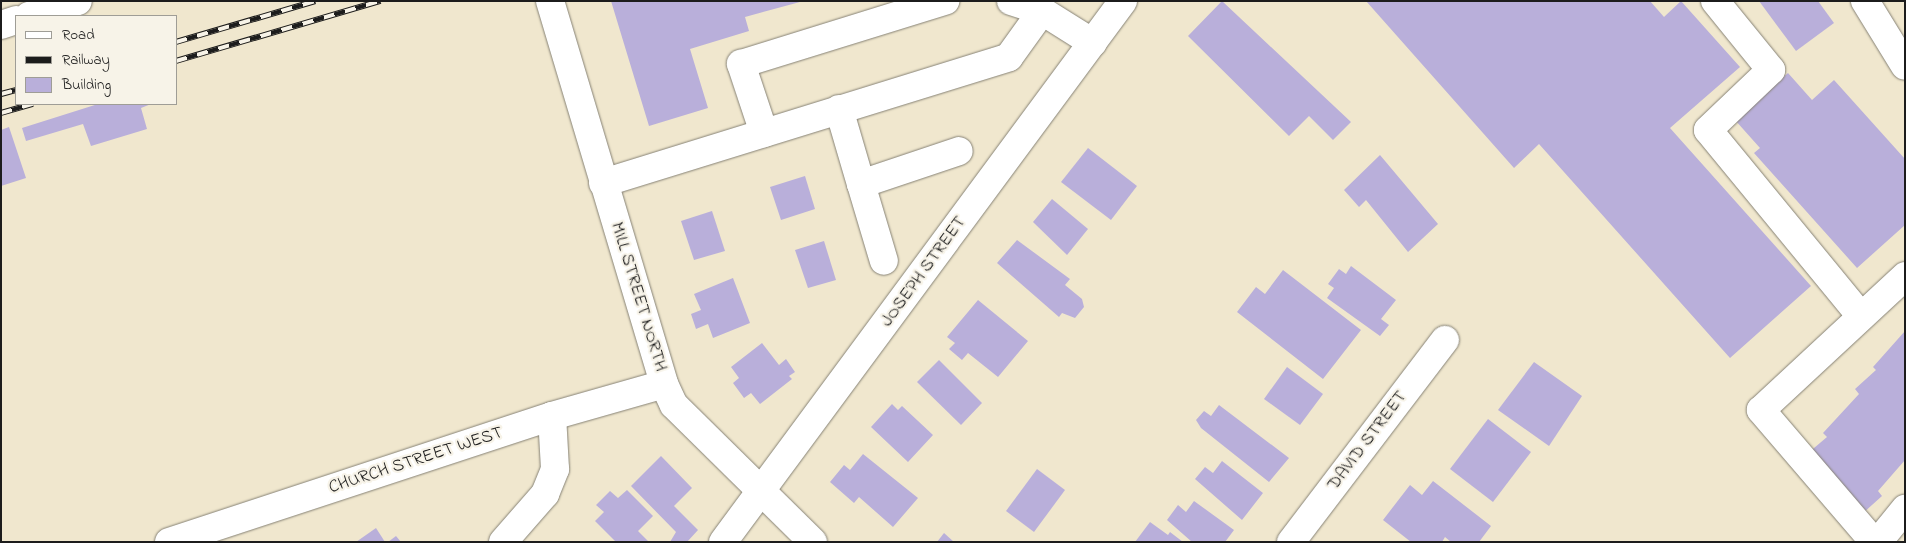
<!DOCTYPE html>
<html>
<head>
<meta charset="utf-8">
<style>
  body { margin:0 }
  #map { position:relative; width:1906px; height:543px; overflow:hidden; background:#f0e7ce; font-family:"Indie Flower",sans-serif }
  div>[style] { position:absolute }
  .building>* { inset:0; background:#b9afda }
  .roads { filter:drop-shadow(0 0 1px #868275) drop-shadow(0 0 1px #868275) }
  .minor>* { height:28px; margin:-14px; padding:0 14px; transform-origin:14px; border-radius:14px; background:#fff }
  .rail>* { height:5.5px; margin-top:-2.75px; transform-origin:0; background:repeating-linear-gradient(90deg,#f7f3e8 0 11px,#1c1c1c 0 22px); box-sizing:border-box; border-block:1px solid #1c1c1c }
  span { translate:-50% -50%; white-space:nowrap; text-align:center; line-height:1.15; -webkit-text-stroke:4.5px #f7f3e8; paint-order:stroke }
  .street-label { font-size:18px; color:#1c1c1c }
  .frame { position:absolute; inset:0; border:2px solid #1c1c1c; pointer-events:none }
  .legend { position:absolute; left:15px; top:15px; width:162px; height:90px; box-sizing:border-box; background:#f7f3e8; border:1px solid #9f9d96; margin:0; padding:6px 9px; list-style:none; font-size:15px; color:#1c1c1c }
  .legend li { display:flex; align-items:center; gap:10px; height:25px }
  .legend b { width:25px; border:1px solid #9f9d96 }
</style>
</head>
<body>
<div id="map">
  <div class="building">
    <div style="clip-path:polygon(611px 1px,800px 1px,800px 2px,745px 17px,749px 31px,690px 49px,708px 108px,649px 126px)"></div>
    <div style="clip-path:polygon(1222px 1px,1351px 122px,1333px 140px,1309px 116px,1289px 136px,1188px 36px)"></div>
    <div style="clip-path:polygon(1366px 1px,1650px 1px,1664px 17px,1681px 1px,1740px 67px,1670px 128px,1811px 286px,1730px 358px,1539px 144px,1514px 168px)"></div>
    <div style="clip-path:polygon(1759px 1px,1818px 1px,1834px 23px,1796px 51px)"></div>
    <div style="clip-path:polygon(1788px 73px,1812px 100px,1834px 80px,1905px 159px,1905px 225px,1857px 268px,1754px 153px,1760px 148px,1735px 120px)"></div>
    <div style="clip-path:polygon(98px 104px,151px 104px,141px 108px,147px 129px,91px 146px,83px 124px,26px 141px,22px 128px)"></div>
    <div style="clip-path:polygon(9px 127px,26px 178px,1px 186px,1px 130px)"></div>
    <div style="clip-path:polygon(1088px 148px,1137px 186px,1111px 220px,1061px 182px)"></div>
    <div style="clip-path:polygon(1380px 155px,1438px 224px,1408px 252px,1366px 200px,1359px 207px,1344px 190px)"></div>
    <div style="clip-path:polygon(805px 176px,815px 209px,781px 220px,770px 187px)"></div>
    <div style="clip-path:polygon(1052px 199px,1088px 229px,1067px 255px,1033px 222px)"></div>
    <div style="clip-path:polygon(712px 211px,725px 251px,694px 260px,681px 221px)"></div>
    <div style="clip-path:polygon(1017px 240px,1070px 279px,1065px 285px,1082px 299px,1084px 307px,1075px 318px,1062px 313px,1059px 317px,997px 263px)"></div>
    <div style="clip-path:polygon(824px 241px,836px 280px,808px 288px,795px 250px)"></div>
    <div style="clip-path:polygon(1351px 266px,1396px 300px,1381px 319px,1389px 325px,1380px 336px,1327px 298px,1334px 288px,1328px 284px,1339px 269px,1346px 274px)"></div>
    <div style="clip-path:polygon(1283px 270px,1361px 330px,1323px 379px,1237px 312px,1256px 287px,1265px 294px)"></div>
    <div style="clip-path:polygon(733px 278px,750px 323px,713px 338px,708px 324px,696px 329px,691px 314px,701px 310px,694px 294px)"></div>
    <div style="clip-path:polygon(978px 300px,1028px 341px,998px 377px,968px 353px,962px 360px,949px 349px,955px 343px,947px 337px)"></div>
    <div style="clip-path:polygon(1905px 331px,1905px 460px,1878px 491px,1882px 496px,1862px 514px,1807px 454px,1827px 437px,1823px 433px,1859px 394px,1855px 389px,1876px 370px,1873px 367px)"></div>
    <div style="clip-path:polygon(762px 343px,779px 365px,786px 359px,795px 372px,789px 376px,792px 379px,760px 404px,751px 393px,744px 398px,733px 383px,739px 378px,731px 367px)"></div>
    <div style="clip-path:polygon(939px 360px,982px 403px,961px 425px,917px 382px)"></div>
    <div style="clip-path:polygon(1534px 362px,1582px 396px,1549px 446px,1498px 410px)"></div>
    <div style="clip-path:polygon(1287px 367px,1323px 394px,1300px 425px,1264px 399px)"></div>
    <div style="clip-path:polygon(892px 404px,898px 410px,902px 406px,933px 435px,908px 462px,871px 427px)"></div>
    <div style="clip-path:polygon(1219px 405px,1289px 458px,1269px 482px,1201px 428px,1196px 420px,1204px 411px,1211px 416px)"></div>
    <div style="clip-path:polygon(1488px 419px,1531px 452px,1493px 502px,1450px 469px)"></div>
    <div style="clip-path:polygon(863px 454px,918px 498px,893px 527px,859px 497px,854px 503px,830px 482px,844px 465px,850px 470px)"></div>
    <div style="clip-path:polygon(661px 456px,692px 488px,674px 506px,698px 530px,687px 542px,670px 542px,676px 532px,631px 486px)"></div>
    <div style="clip-path:polygon(1222px 461px,1263px 493px,1242px 520px,1195px 479px,1205px 467px,1213px 473px)"></div>
    <div style="clip-path:polygon(1037px 469px,1065px 490px,1034px 532px,1006px 511px)"></div>
    <div style="clip-path:polygon(1433px 481px,1491px 526px,1479px 542px,1451px 542px,1445px 537px,1442px 542px,1411px 542px,1383px 520px,1410px 485px,1422px 495px)"></div>
    <div style="clip-path:polygon(627px 490px,653px 516px,638px 531px,649px 542px,616px 542px,595px 521px,604px 512px,596px 505px,610px 491px,618px 498px)"></div>
    <div style="clip-path:polygon(1194px 501px,1234px 530px,1225px 542px,1192px 542px,1167px 520px,1178px 505px,1186px 512px)"></div>
    <div style="clip-path:polygon(1150px 522px,1168px 535px,1170px 532px,1183px 542px,1135px 542px)"></div>
    <div style="clip-path:polygon(376px 528px,385px 542px,356px 542px)"></div>
    <div style="clip-path:polygon(944px 533px,954px 542px,937px 542px)"></div>
    <div style="clip-path:polygon(396px 536px,401px 542px,388px 542px)"></div>
  </div>
  <div class="roads">
    <div class="minor">
      <div style="left:550px;top:1px;width:400px;rotate:73.4deg"></div>
      <div style="left:664px;top:384px;width:23px;rotate:65deg"></div>
      <div style="left:674px;top:405px;width:195px;rotate:44.6deg"></div>
      <div style="left:1011px;top:1px;width:33px;rotate:18deg"></div>
      <div style="left:1715px;top:1px;width:89px;rotate:50.9deg"></div>
      <div style="left:1771px;top:70px;width:87px;rotate:136.4deg"></div>
      <div style="left:1708px;top:130px;width:241px;rotate:50.6deg"></div>
      <div style="left:1865px;top:1px;width:76px;rotate:58.4deg"></div>
      <div style="left:29px;top:16px;width:51px;rotate:-17deg"></div>
      <div style="left:1px;top:25px;width:16px;rotate:-18deg"></div>
      <div style="left:839px;top:109px;width:78px;rotate:73.7deg"></div>
      <div style="left:861px;top:184px;width:103px;rotate:-18.6deg"></div>
      <div style="left:764px;top:133px;width:73px;rotate:-108.4deg"></div>
      <div style="left:741px;top:64px;width:214px;rotate:-17.2deg"></div>
      <div style="left:603px;top:183px;width:425px;rotate:-17.2deg"></div>
      <div style="left:1009px;top:57px;width:57px;rotate:-54.3deg"></div>
      <div style="left:1042px;top:11px;width:60px;rotate:32.1deg"></div>
      <div style="left:861px;top:184px;width:80px;rotate:73.4deg"></div>
      <div style="left:169px;top:542px;width:403px;rotate:-18.2deg"></div>
      <div style="left:552px;top:416px;width:116px;rotate:-15.9deg"></div>
      <div style="left:503px;top:542px;width:64px;rotate:-48.8deg"></div>
      <div style="left:545px;top:494px;width:27px;rotate:-68deg"></div>
      <div style="left:555px;top:469px;width:53px;rotate:-93.2deg"></div>
      <div style="left:723px;top:542px;width:673px;rotate:-53.52deg"></div>
      <div style="left:1291px;top:542px;width:254px;rotate:-52.7deg"></div>
      <div style="left:1874px;top:542px;width:174px;rotate:-130.6deg"></div>
      <div style="left:1761px;top:410px;width:197px;rotate:-42.9deg"></div>
      <div style="left:1878px;top:542px;width:43px;rotate:-50.7deg"></div>
    </div>
  </div>
  <div class="rail">
    <div style="left:176px;top:42px;width:145px;rotate:-16.4deg"></div>
    <div style="left:176px;top:61px;width:213px;rotate:-16.4deg"></div>
    <div style="left:1px;top:94px;width:16px;rotate:-15deg"></div>
    <div style="left:1px;top:113px;width:33px;rotate:-16deg"></div>
  </div>
  <div class="street-label">
    <span style="left:924px;top:272px;rotate:-54deg">JOSEPH STREET</span>
    <span style="left:638px;top:297px;rotate:73deg">MILL STREET NORTH</span>
    <span style="left:1368px;top:441px;rotate:-53deg">DAVID STREET</span>
    <span style="left:416px;top:461px;rotate:-18deg">CHURCH STREET WEST</span>
  </div>
  <div class="frame"></div>
  <ul class="legend">
  <li><b style="height:6px;background:#fff"></b>Road</li>
  <li><b style="height:6px;background:#1c1c1c"></b>Railway</li>
  <li><b style="height:14px;background:#b9afda"></b>Building</li>
  </ul>
</div>
</body>
</html>
